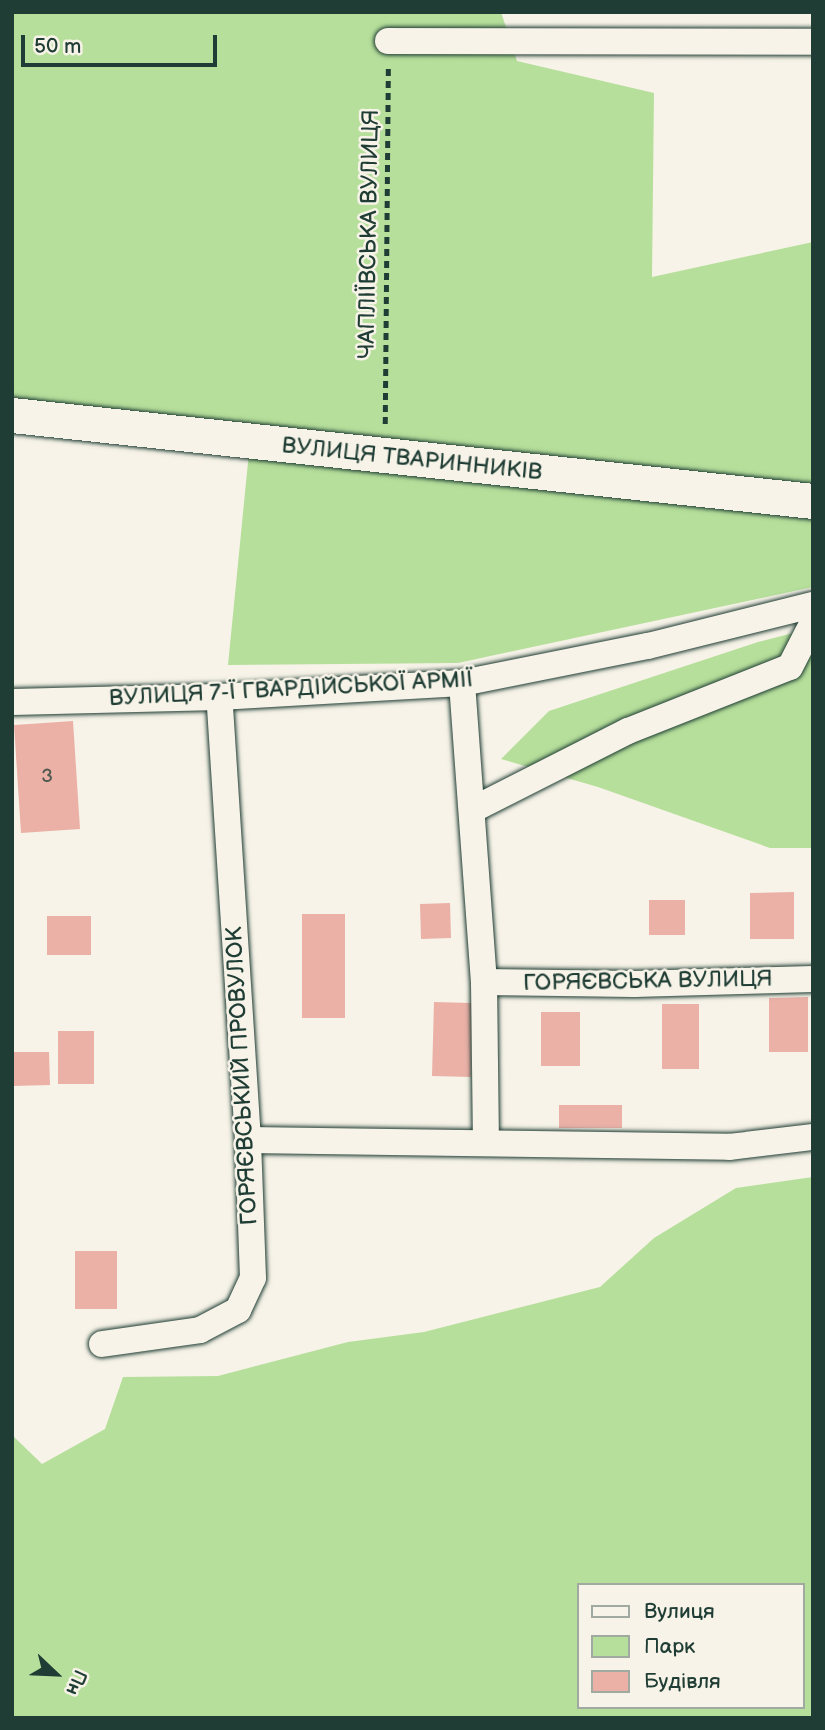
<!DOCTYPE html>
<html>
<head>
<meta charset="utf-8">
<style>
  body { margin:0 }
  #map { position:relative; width:825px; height:1730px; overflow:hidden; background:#f7f3e8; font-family:"Balsamiq Sans",sans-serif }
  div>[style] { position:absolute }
  .green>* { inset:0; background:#b6df9b }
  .building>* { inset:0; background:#ebb1a7 }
  .path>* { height:4.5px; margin-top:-2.25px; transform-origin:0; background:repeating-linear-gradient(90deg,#1f3d34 0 7px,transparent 0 12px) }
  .roads { filter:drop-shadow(0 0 2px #1f3d34) drop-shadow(0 0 2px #1f3d34) }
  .minor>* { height:26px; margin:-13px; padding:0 13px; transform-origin:13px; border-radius:13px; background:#f7f3e8 }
  .major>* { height:35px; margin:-17.5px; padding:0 17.5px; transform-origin:17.5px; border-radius:17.5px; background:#f7f3e8 }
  span { translate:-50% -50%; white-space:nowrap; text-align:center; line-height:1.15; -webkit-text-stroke:5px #f7f3e8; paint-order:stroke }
  .number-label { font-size:19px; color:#525a51 }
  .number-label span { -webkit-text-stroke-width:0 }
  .street-label { font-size:23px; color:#1f3d34 }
  .frame { position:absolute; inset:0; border:14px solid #1f3d34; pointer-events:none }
  .legend { position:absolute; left:577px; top:1583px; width:228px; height:126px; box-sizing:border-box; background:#f7f3e8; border:2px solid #a1aaa0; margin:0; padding:9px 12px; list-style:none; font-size:21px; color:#1f3d34 }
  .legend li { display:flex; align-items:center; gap:14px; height:35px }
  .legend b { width:35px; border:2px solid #a1aaa0 }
  .north { position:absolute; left:21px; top:1639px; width:70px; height:70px; -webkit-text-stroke:5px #f7f3e8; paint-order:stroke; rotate:113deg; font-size:19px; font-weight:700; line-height:28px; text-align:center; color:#1f3d34 }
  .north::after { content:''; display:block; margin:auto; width:24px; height:32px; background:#1f3d34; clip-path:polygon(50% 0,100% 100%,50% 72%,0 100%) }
  .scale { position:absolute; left:21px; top:35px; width:196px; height:32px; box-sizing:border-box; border:4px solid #1f3d34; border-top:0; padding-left:9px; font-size:21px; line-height:24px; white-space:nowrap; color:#1f3d34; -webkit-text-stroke:5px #f7f3e8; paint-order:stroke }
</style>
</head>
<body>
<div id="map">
  <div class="green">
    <div style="clip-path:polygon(12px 12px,501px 12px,517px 61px,654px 93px,652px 277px,813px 242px,813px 587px,458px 663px,228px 665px,250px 442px,12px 415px)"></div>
    <div style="clip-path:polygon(813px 628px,813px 848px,770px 848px,598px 787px,501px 759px,549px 711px,758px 642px)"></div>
    <div style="clip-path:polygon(evenodd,813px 1177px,813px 1718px,12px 1718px,12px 1435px,42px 1464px,105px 1429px,123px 1377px,218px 1376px,348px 1342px,424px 1332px,600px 1287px,654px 1238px,736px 1188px,813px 1177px,578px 1585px,802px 1585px,802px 1707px,578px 1707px,578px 1585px)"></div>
  </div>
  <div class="building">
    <div style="clip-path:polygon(73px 721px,80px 829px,21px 833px,14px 725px)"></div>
    <div style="clip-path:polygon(794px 892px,794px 939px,750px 939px,750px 893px)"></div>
    <div style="clip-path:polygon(649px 900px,685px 900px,685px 935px,649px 935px)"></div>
    <div style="clip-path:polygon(450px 903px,451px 938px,421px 939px,420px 904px)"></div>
    <div style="clip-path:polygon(302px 914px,345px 914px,345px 1018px,302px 1018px)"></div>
    <div style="clip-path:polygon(47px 916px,91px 916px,91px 955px,47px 955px)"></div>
    <div style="clip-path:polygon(808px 997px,808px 1052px,769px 1052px,769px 998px)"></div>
    <div style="clip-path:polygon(434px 1002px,472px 1003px,471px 1077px,432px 1076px)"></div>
    <div style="clip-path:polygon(662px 1004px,699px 1004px,699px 1069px,662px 1069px)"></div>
    <div style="clip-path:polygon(541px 1012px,580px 1012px,580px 1066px,541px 1066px)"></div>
    <div style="clip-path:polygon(58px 1031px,94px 1031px,94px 1084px,58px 1084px)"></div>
    <div style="clip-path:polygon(12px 1052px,49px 1052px,50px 1085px,12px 1086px)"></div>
    <div style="clip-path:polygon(559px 1105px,622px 1105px,622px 1128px,559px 1128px)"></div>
    <div style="clip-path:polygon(75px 1251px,117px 1251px,117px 1309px,75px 1309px)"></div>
  </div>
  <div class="path">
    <div style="left:385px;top:424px;width:358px;rotate:-89.5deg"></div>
  </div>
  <div class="roads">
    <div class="minor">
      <div style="left:388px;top:41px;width:425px;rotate:0.1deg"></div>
      <div style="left:462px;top:683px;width:300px;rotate:85.8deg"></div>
      <div style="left:484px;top:982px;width:160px;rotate:89.3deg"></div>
      <div style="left:12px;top:702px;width:207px;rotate:-1.4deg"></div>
      <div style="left:219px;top:697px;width:243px;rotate:-3.3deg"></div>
      <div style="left:462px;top:683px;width:190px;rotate:-11.3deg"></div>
      <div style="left:648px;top:646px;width:170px;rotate:-14deg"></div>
      <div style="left:472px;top:810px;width:175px;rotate:-26.9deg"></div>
      <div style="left:628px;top:731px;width:174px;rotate:-21.6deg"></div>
      <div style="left:790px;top:667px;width:51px;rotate:-62.9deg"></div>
      <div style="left:484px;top:982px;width:150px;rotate:0.8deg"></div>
      <div style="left:634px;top:984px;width:179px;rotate:-1.6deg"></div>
      <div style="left:248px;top:1140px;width:481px;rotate:0.8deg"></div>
      <div style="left:729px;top:1147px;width:85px;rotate:-6.8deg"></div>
      <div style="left:102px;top:1344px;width:99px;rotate:-8.1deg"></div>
      <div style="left:200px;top:1330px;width:43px;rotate:-27.8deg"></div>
      <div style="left:238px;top:1310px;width:35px;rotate:-65deg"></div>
      <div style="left:253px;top:1278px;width:138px;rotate:-92.1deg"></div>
      <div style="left:248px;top:1140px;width:444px;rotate:-93.7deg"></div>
    </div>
    <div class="major">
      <div style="left:12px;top:415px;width:806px;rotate:6.13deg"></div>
    </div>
  </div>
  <div class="number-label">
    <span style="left:47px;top:777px">3</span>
  </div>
  <div class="street-label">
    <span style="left:369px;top:234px;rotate:-89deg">ЧАПЛІЇВСЬКА ВУЛИЦЯ</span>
    <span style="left:412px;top:459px;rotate:6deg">ВУЛИЦЯ ТВАРИННИКІВ</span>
    <span style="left:291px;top:689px;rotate:-3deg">ВУЛИЦЯ 7-Ї ГВАРДІЙСЬКОЇ АРМІЇ</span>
    <span style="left:648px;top:981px;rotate:-1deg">ГОРЯЄВСЬКА ВУЛИЦЯ</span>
    <span style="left:242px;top:1076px;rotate:-93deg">ГОРЯЄВСЬКИЙ ПРОВУЛОК</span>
  </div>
  <div class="frame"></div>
  <ul class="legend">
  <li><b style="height:9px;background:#f7f3e8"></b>Вулиця</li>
  <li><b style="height:19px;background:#b6df9b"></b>Парк</li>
  <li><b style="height:19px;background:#ebb1a7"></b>Будівля</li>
  </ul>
  <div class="north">Пн</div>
  <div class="scale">50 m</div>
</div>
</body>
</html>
